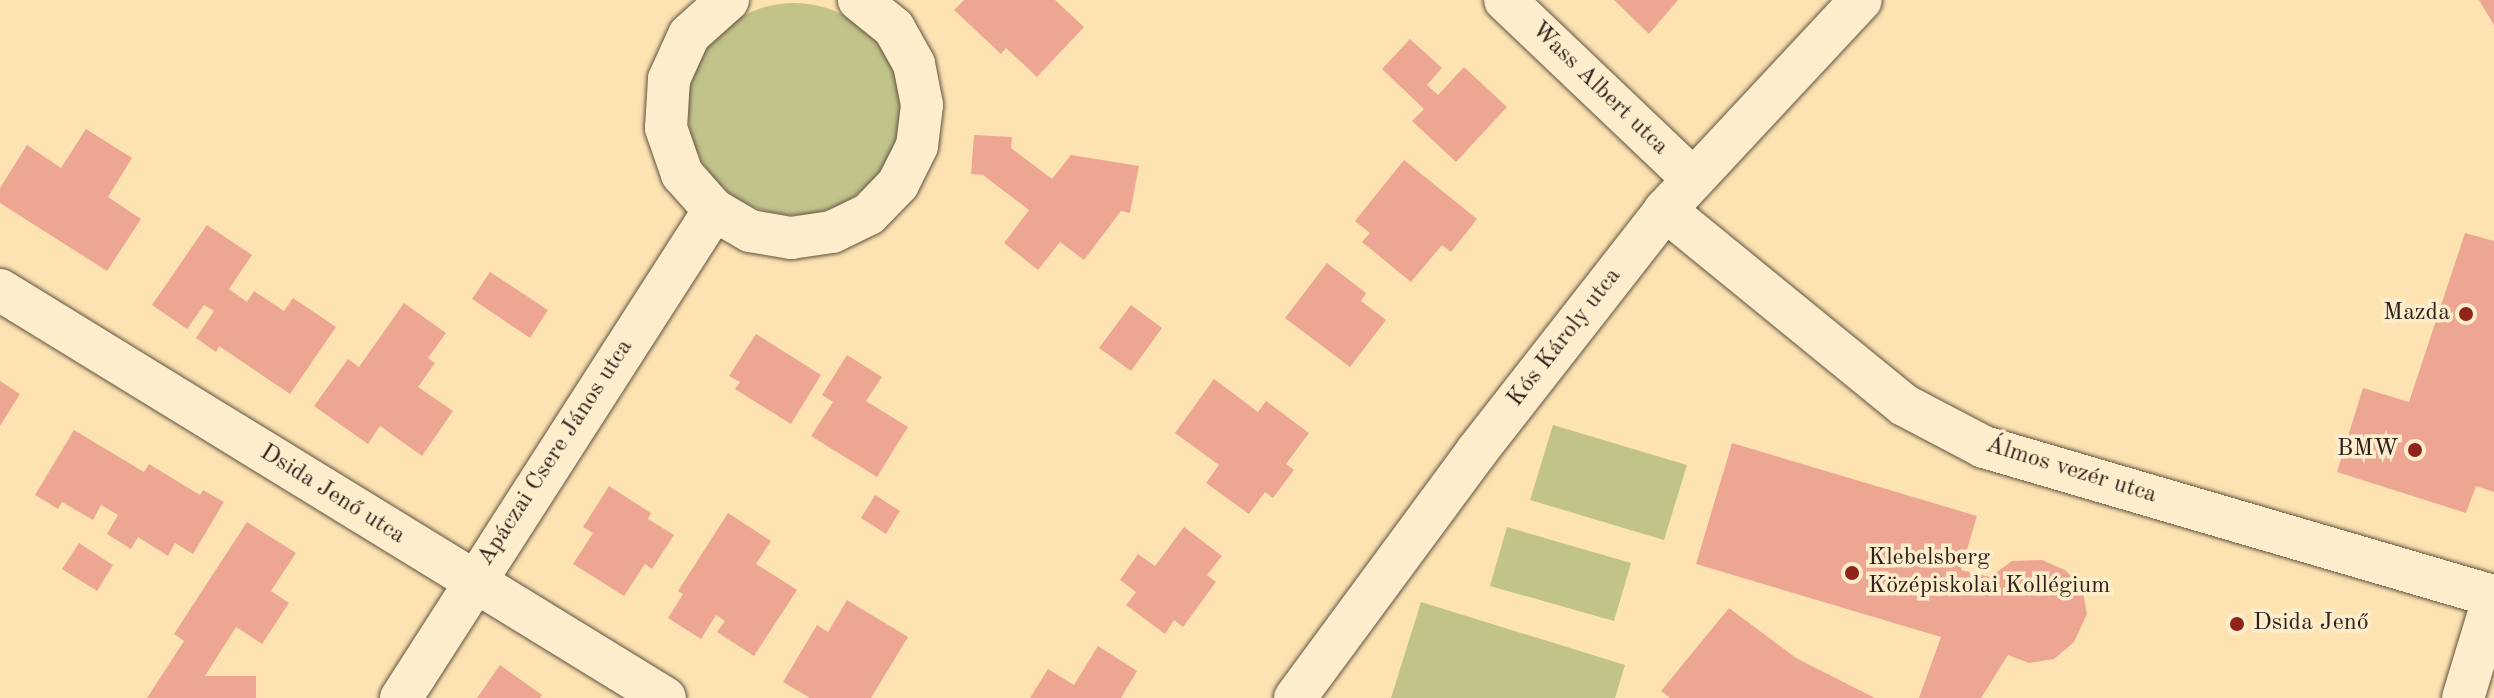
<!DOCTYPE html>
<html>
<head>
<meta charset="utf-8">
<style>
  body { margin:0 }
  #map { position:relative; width:2494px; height:698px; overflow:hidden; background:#fde3b2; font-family:"Old Standard TT",serif }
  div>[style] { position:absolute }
  .green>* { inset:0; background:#c1c38b }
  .round { border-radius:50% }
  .building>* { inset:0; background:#eda692 }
  .roads { filter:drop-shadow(0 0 2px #615241) drop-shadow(0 0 2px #615241) }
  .minor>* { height:42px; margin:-21px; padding:0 21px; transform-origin:21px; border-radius:21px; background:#feedcd }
  .dots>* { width:22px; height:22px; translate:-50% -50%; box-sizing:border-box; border:4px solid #feedcd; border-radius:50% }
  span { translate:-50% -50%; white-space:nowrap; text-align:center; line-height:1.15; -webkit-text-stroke:7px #feedcd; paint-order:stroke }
  .street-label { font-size:24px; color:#2d211b }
  .poi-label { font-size:24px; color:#2d211b }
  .right { translate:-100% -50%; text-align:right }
  .left { translate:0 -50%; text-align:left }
</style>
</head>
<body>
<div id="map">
  <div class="green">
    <div class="round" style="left:688px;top:3px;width:212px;height:212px"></div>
    <div style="clip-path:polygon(1553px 425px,1687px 465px,1664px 540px,1530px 500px)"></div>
    <div style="clip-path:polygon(1507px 527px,1631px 563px,1614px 621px,1490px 586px)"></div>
    <div style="clip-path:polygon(1421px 602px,1625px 665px,1615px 698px,1391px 698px)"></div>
  </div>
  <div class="building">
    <div style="clip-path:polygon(964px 0,1055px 0,1084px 27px,1037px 77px,1006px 48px,1001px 54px,954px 10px)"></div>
    <div style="clip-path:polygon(1614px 0,1678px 0,1649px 34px)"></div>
    <div style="clip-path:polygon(2479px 0,2494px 0,2494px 25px)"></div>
    <div style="clip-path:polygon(1410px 39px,1442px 68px,1427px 85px,1438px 95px,1464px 67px,1507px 107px,1456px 162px,1412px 121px,1424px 109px,1382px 69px)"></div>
    <div style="clip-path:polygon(86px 129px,132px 158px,108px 197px,141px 219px,107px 271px,0 203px,0 188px,27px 145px,61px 168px)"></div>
    <div style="clip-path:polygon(974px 135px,1012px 137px,1011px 148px,1052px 179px,1071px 155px,1139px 166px,1130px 213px,1121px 211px,1084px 260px,1060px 242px,1038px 270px,1004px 243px,1029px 210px,983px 175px,971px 174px)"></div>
    <div style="clip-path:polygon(1404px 160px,1477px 219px,1451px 252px,1442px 245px,1411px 282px,1362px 242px,1370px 233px,1355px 221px)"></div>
    <div style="clip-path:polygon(207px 225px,252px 255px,229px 289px,247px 302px,254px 291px,284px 311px,293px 298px,336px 327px,290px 394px,219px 346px,216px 352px,196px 338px,214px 311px,204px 305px,187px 329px,152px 305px)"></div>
    <div style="clip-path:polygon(2465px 233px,2494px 241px,2494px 492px,2476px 486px,2466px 513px,2337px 472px,2363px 388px,2409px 402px)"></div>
    <div style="clip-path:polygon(1327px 263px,1366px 293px,1361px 301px,1386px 320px,1350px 367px,1285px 318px)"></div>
    <div style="clip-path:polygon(490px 272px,548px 310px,530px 338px,472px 299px)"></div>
    <div style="clip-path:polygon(404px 303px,446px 333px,428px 358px,435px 363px,418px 387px,453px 411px,422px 456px,380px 426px,368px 444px,314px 406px,348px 359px,359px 367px)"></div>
    <div style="clip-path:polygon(1131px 305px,1162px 328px,1131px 371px,1099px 348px)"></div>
    <div style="clip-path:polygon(756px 334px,821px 375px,791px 424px,735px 389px,740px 382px,729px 376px)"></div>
    <div style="clip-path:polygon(847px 355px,882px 377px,866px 401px,908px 427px,877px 477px,811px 436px,833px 402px,822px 395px)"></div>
    <div style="clip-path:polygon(1214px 379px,1258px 412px,1266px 401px,1309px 433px,1286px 464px,1294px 470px,1273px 498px,1265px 492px,1249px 514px,1206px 483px,1219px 465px,1175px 433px)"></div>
    <div style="clip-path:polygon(0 381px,20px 394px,0 426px)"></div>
    <div style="clip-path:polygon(74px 430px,144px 472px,149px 464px,200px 495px,203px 490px,224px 502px,193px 554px,175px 543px,168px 556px,138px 537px,131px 549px,107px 534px,118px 515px,101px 505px,93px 520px,62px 502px,58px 509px,35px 495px)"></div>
    <div style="clip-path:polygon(1732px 443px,1977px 516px,1961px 570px,1990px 577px,2012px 561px,2042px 560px,2065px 570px,2082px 587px,2087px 614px,2074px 642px,2054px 659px,2029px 663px,2008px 655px,1981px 698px,1919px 698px,1941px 637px,1696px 564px)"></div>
    <div style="clip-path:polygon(609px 486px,651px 513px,648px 519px,674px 535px,652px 569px,645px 564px,624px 596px,573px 564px,593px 533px,583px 527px)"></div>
    <div style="clip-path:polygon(875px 495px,900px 511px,886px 534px,861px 518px)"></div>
    <div style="clip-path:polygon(728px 513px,771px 541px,756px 564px,797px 590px,754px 656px,717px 632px,725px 621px,716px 615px,701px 639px,668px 618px,683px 594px,678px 591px)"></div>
    <div style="clip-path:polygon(247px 522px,296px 553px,271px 591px,289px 603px,262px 644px,236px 627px,205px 676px,256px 676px,256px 698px,147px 698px,184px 641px,174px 634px)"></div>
    <div style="clip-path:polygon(1184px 527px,1222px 556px,1207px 575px,1216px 582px,1183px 627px,1174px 620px,1165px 634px,1126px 605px,1136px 592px,1120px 580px,1138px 554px,1155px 566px)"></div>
    <div style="clip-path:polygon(79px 543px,113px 565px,97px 591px,62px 569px)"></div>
    <div style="clip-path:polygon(847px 600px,908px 637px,871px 698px,810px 698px,783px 682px,817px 625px,828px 632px)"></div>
    <div style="clip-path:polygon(1729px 608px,1796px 658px,1875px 698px,1670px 698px,1661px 691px)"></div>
    <div style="clip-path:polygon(1098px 646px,1137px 671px,1121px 698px,1030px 698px,1048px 669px,1074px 685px)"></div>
    <div style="clip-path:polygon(500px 665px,542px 695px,540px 698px,477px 698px)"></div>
  </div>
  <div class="roads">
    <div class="minor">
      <div style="left:728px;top:0;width:52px;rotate:138.1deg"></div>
      <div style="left:689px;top:35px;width:48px;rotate:114.4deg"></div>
      <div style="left:669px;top:79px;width:49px;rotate:93.5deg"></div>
      <div style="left:666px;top:128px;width:49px;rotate:70.8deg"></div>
      <div style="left:682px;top:174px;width:48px;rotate:48.4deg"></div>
      <div style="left:714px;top:210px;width:42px;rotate:30.3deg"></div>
      <div style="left:750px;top:231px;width:42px;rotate:9.7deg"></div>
      <div style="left:791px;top:238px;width:41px;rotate:-8.3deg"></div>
      <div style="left:832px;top:232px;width:41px;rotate:-25.9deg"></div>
      <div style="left:869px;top:214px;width:42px;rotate:-46deg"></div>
      <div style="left:898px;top:184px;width:42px;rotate:-63.4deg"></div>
      <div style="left:917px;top:146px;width:41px;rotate:-83deg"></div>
      <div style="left:922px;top:105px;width:42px;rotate:-101deg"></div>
      <div style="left:914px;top:64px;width:41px;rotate:-119.1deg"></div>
      <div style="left:894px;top:28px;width:45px;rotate:-141.3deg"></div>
      <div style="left:1505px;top:0;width:258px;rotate:43.6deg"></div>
      <div style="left:1665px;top:210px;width:308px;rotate:39.2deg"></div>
      <div style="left:1904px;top:405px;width:90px;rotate:27.7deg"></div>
      <div style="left:1984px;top:447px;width:530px;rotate:16.32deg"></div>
      <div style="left:0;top:290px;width:780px;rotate:31.53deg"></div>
      <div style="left:401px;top:698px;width:580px;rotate:-57.32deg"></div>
      <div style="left:1295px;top:698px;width:307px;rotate:-53.6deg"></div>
      <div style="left:1477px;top:451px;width:306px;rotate:-52deg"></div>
      <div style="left:1665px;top:210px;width:287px;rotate:-47deg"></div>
      <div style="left:2463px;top:698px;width:107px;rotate:-73.1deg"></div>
    </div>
  </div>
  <div class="dots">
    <div style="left:2466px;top:314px;background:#8f2418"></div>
    <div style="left:2415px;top:450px;background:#8f2418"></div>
    <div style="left:1852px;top:573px;background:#8f2418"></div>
    <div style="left:2237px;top:624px;background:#8f2418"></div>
  </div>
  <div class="street-label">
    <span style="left:1599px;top:89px;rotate:44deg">Wass Albert utca</span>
    <span style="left:1565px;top:338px;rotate:-52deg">Kós Károly utca</span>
    <span style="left:556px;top:453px;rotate:-57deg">Apáczai Csere János utca</span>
    <span style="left:2071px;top:471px;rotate:17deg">Álmos vezér utca</span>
    <span style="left:332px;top:495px;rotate:32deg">Dsida Jenő utca</span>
  </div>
  <div class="poi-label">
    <span class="right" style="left:2450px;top:314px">Mazda</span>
    <span class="right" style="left:2399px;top:450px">BMW</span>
    <span class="left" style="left:1868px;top:573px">Klebelsberg<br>Középiskolai Kollégium</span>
    <span class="left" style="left:2253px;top:624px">Dsida Jenő</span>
  </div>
</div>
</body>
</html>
